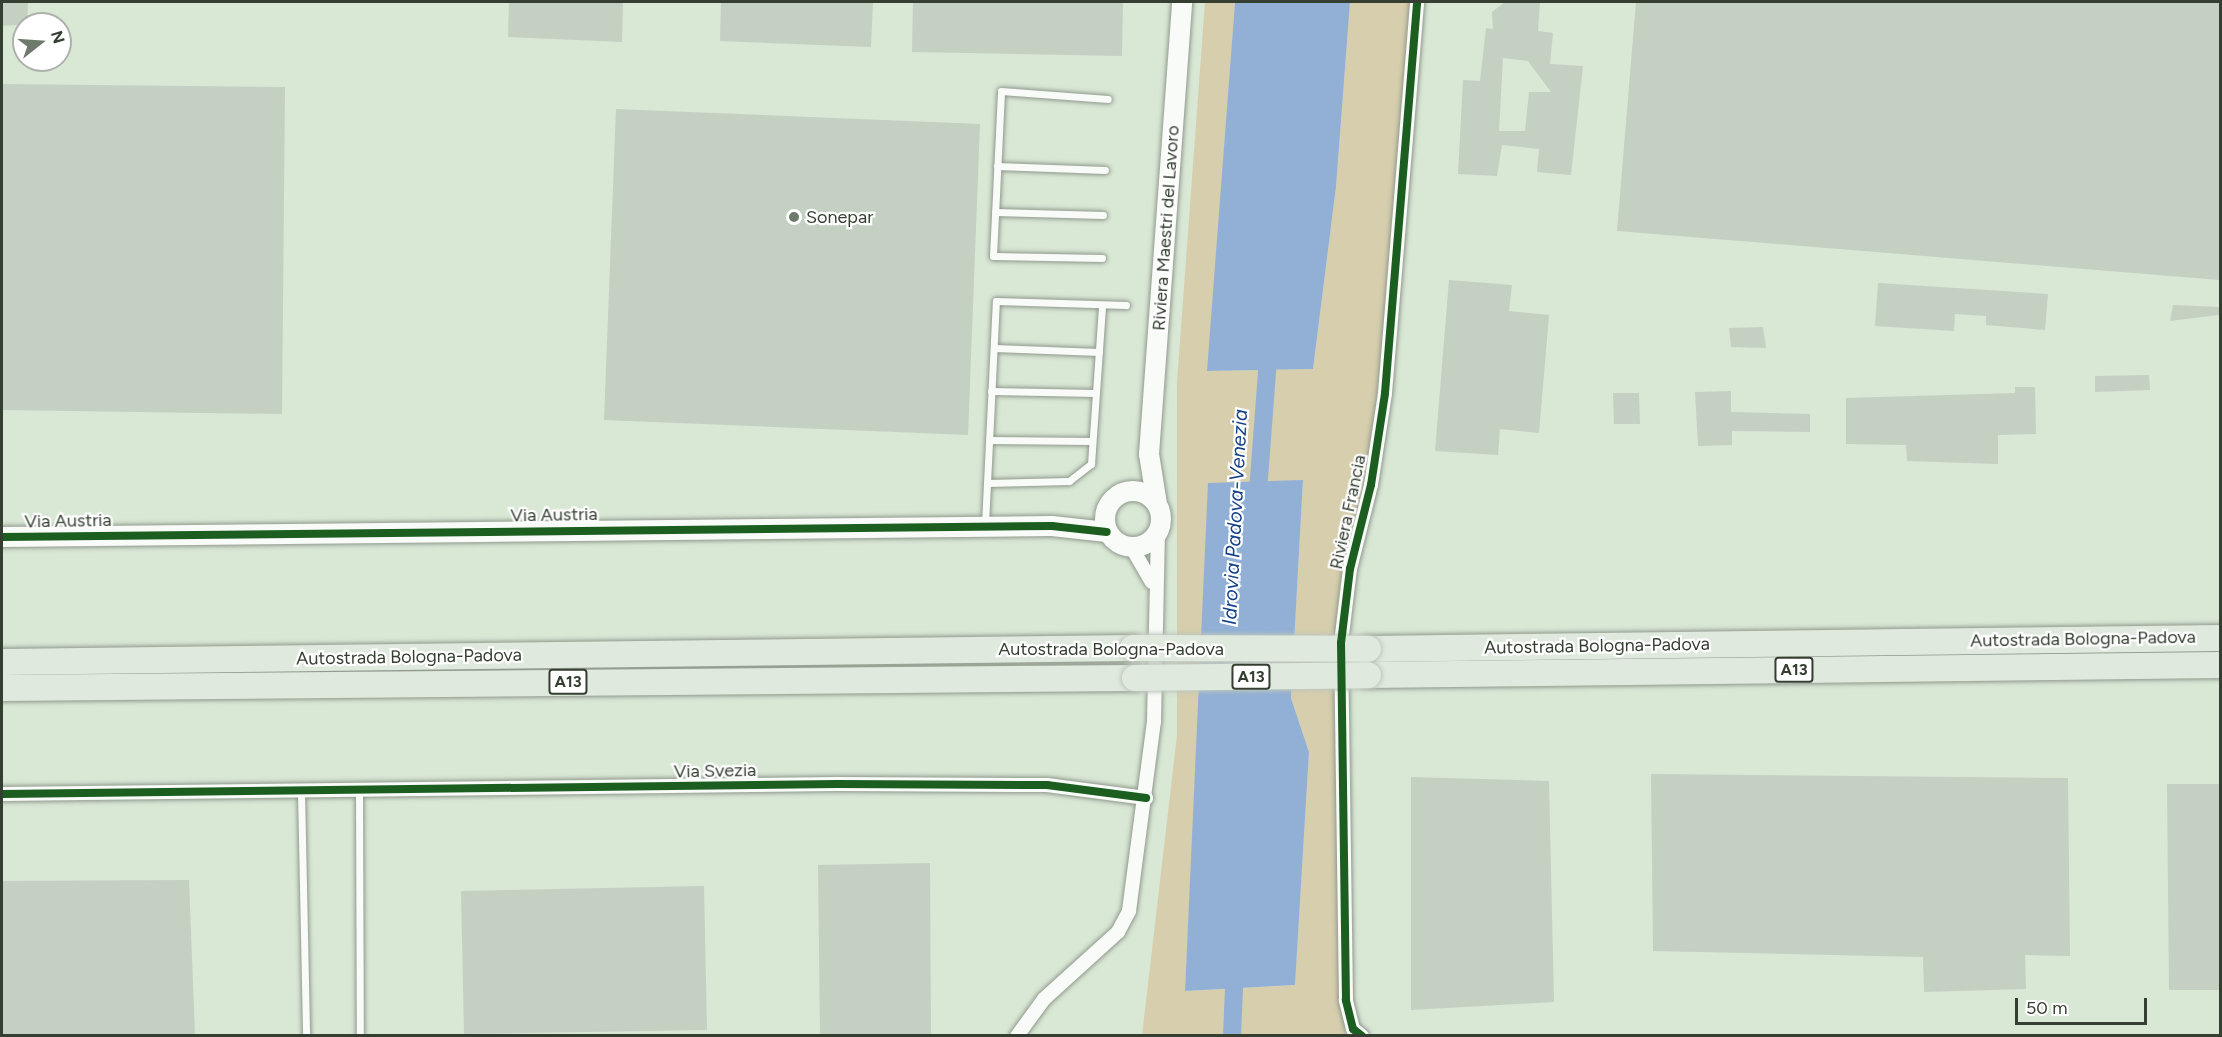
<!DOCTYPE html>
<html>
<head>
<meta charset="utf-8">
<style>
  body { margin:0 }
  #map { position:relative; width:2222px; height:1037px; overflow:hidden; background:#d9e7d5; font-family:Figtree,sans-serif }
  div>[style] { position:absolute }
  .green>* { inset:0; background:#d6cead }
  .water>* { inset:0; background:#92b0d5 }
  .canal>* { height:18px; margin:-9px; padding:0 9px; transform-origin:9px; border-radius:9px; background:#92b0d5 }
  .building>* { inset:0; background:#c4d0c1 }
  .roads { filter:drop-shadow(0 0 2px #909a8d) drop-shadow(0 0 2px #909a8d) }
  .lane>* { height:7px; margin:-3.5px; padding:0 3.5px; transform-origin:3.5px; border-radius:3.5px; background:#f9fbf9 }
  .street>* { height:14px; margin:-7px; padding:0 7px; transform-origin:7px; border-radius:7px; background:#f9fbf9 }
  .secondary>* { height:20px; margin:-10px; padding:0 10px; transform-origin:10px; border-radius:10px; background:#f9fbf9 }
  .secondary>.ring { margin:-10px; padding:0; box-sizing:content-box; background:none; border:20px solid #f9fbf9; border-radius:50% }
  .highway>* { height:26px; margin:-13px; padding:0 13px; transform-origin:13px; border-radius:13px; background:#e0e9de }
  .bridges { filter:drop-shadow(0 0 2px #bec5bc) drop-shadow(0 0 2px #bec5bc) }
  .highway-bridge>* { height:26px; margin:-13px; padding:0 13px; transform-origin:13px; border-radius:13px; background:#e0e9de }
  .cycleway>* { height:8px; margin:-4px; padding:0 4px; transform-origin:4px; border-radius:4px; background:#1b5e20 }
  .dots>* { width:16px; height:16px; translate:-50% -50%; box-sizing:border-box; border:3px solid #fff; border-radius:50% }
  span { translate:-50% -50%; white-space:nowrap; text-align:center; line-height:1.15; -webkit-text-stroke:4.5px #fff; paint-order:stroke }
  .shield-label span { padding:2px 4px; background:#fff; border:2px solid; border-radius:4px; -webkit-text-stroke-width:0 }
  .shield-label { font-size:16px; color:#343f32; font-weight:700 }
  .poi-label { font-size:18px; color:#343f32 }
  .left { translate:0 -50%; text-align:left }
  .street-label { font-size:18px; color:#343f32 }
  .water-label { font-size:20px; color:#154289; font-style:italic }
  .frame { position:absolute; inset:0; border:3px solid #343f32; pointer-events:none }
  .north { position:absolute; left:12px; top:12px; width:60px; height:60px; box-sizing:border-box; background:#fff; border:2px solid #aeb2ad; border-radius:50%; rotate:73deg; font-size:16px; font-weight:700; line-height:24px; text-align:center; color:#343f32 }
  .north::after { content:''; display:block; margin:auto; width:21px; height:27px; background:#6e7a6b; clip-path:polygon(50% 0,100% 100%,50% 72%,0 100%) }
  .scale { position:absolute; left:2015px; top:998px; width:132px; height:27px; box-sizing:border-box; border:3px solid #343f32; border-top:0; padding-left:8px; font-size:18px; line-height:21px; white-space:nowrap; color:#343f32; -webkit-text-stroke:4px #fff; paint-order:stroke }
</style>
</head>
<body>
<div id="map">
  <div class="green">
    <div style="clip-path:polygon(evenodd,1205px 2px,1235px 2px,1208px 371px,1313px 369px,1336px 187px,1350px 2px,1415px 2px,1385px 393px,1350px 569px,1341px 725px,1345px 1035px,1142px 1036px,1177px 735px,1177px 382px,1205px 2px,1303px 480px,1291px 698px,1309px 752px,1295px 985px,1185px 991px,1198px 744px,1303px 480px)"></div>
  </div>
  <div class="water">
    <div style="clip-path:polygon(1235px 2px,1350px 2px,1336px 187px,1313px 369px,1207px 371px)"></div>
    <div style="clip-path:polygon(1303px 480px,1291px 698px,1309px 752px,1295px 985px,1185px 991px,1208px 483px)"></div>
  </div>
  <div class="canal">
    <div style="left:1257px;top:505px;width:158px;rotate:-85.7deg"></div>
    <div style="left:1232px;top:1036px;width:72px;rotate:-87.6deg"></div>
  </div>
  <div class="building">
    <div style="clip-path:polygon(2px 2px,28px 2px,27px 24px,2px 26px)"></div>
    <div style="clip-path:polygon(509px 2px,623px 2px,622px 42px,508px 37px)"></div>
    <div style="clip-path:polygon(721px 2px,873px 2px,871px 47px,720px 41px)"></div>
    <div style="clip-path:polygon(913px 2px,1123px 2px,1122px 56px,912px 52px)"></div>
    <div style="clip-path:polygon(evenodd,1505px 2px,1540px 2px,1538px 31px,1553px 33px,1550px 64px,1583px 66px,1571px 175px,1537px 172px,1539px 149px,1502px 145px,1497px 176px,1458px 174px,1463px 80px,1480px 81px,1486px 28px,1493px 29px,1492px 12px,1505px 2px,1503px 58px,1528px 61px,1551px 92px,1529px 92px,1525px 131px,1499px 131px,1503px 58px)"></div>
    <div style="clip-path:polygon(1636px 2px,2220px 2px,2220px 280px,1617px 231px)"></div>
    <div style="clip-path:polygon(2px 84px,285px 87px,282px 414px,2px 410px)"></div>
    <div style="clip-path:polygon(616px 109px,980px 124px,968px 435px,604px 420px)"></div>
    <div style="clip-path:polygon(1449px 280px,1512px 285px,1509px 311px,1549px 315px,1539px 433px,1500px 429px,1498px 455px,1435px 451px)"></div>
    <div style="clip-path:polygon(1878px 283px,2048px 294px,2045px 330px,1986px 325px,1986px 316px,1955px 314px,1954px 331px,1875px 326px)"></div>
    <div style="clip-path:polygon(2173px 305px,2219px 307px,2219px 315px,2170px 321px)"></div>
    <div style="clip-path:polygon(1763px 327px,1766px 348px,1731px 347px,1729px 328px)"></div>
    <div style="clip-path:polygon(2149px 375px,2150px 390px,2095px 392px,2095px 376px)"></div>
    <div style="clip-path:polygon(2015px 387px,2035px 387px,2036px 434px,1998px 435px,1998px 464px,1907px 461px,1906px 445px,1846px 444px,1846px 398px,2015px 393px)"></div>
    <div style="clip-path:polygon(1731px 391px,1731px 412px,1810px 414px,1810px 432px,1732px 431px,1732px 445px,1698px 446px,1695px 392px)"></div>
    <div style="clip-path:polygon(1613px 393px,1639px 393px,1640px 424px,1614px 424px)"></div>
    <div style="clip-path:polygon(1651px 774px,2068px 778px,2070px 956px,2025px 955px,2026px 989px,1924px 992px,1923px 957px,1653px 951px)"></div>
    <div style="clip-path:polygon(1411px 777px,1549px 781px,1554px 1002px,1411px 1010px)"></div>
    <div style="clip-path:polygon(2167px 784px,2220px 784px,2220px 990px,2169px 990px)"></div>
    <div style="clip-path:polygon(930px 863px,931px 1035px,820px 1035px,818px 865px)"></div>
    <div style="clip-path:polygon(189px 880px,195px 1035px,2px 1035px,2px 881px)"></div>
    <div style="clip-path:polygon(704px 886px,707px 1030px,464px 1034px,461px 891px)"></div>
  </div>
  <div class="roads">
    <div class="lane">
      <div style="left:997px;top:166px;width:108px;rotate:2.1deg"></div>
      <div style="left:995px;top:212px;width:108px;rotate:1.6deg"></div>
      <div style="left:1102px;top:258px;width:109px;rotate:-178.9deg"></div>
      <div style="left:993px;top:256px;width:165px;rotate:-87.2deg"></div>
      <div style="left:1001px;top:91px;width:107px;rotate:4.3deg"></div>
      <div style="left:994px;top:348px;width:105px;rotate:2.2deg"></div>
      <div style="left:991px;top:391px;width:105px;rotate:1.1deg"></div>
      <div style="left:989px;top:440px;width:103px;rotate:0.6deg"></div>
      <div style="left:987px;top:483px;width:82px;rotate:-1.4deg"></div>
      <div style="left:1069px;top:481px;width:28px;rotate:-38deg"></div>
      <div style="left:1091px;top:464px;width:159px;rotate:-86deg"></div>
      <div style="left:985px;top:524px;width:223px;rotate:-87.2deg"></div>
      <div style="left:996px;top:301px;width:130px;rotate:1.8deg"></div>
      <div style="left:301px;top:791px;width:245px;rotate:88.8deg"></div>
      <div style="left:359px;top:791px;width:245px;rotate:89.8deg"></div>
    </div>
    <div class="street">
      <div style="left:1132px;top:548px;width:39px;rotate:60deg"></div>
      <div style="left:2px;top:794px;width:835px;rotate:-0.69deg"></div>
      <div style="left:837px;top:784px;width:210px;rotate:0.3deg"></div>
      <div style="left:1047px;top:785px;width:100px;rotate:7.5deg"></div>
      <div style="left:1017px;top:1036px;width:46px;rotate:-53.9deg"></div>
      <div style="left:1044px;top:999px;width:100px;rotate:-42.2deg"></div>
      <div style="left:1118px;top:932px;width:24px;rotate:-62deg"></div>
      <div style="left:1129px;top:911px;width:191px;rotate:-82.5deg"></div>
      <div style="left:1154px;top:722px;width:189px;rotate:-88.8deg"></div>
      <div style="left:1362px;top:1036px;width:11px;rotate:-142deg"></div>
      <div style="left:1353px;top:1029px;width:30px;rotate:-104deg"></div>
      <div style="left:1346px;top:1000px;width:357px;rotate:-90.8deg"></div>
      <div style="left:1341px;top:643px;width:75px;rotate:-83.1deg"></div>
      <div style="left:1350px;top:569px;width:87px;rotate:-76deg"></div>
      <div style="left:1371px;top:485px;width:93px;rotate:-81.3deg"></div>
      <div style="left:1385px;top:393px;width:392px;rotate:-85.3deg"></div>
    </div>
    <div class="secondary">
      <div class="ring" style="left:1105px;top:491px;width:36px;height:36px"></div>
      <div style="left:1157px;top:504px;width:51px;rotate:-99.1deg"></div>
      <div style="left:1149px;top:454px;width:453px;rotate:-85.8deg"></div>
      <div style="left:2px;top:537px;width:1050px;rotate:-0.6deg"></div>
      <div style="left:1052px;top:526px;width:55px;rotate:6.2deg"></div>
    </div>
    <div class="highway">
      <div style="left:1368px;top:649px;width:852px;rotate:-0.74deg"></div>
      <div style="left:2px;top:662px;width:1131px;rotate:-0.71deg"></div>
      <div style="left:1368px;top:675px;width:852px;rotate:-0.67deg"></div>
      <div style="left:2px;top:688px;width:1133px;rotate:-0.51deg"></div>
    </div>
  </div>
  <div class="bridges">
    <div class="highway-bridge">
      <div style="left:1133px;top:648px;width:235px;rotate:0.2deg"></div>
      <div style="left:1135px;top:678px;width:233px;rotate:-0.7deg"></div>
    </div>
  </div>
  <div class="cycleway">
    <div style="left:2px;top:537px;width:1050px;rotate:-0.6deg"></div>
    <div style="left:1052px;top:526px;width:55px;rotate:6.2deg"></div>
    <div style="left:2px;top:794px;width:835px;rotate:-0.69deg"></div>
    <div style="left:837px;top:784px;width:210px;rotate:0.3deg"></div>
    <div style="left:1047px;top:785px;width:100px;rotate:7.5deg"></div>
    <div style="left:1362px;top:1036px;width:11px;rotate:-142deg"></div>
    <div style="left:1353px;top:1029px;width:30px;rotate:-104deg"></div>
    <div style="left:1346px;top:1000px;width:357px;rotate:-90.8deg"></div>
    <div style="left:1341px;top:643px;width:75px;rotate:-83.1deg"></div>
    <div style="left:1350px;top:569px;width:87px;rotate:-76deg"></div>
    <div style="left:1371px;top:485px;width:93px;rotate:-81.3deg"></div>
    <div style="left:1385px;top:393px;width:392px;rotate:-85.3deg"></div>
  </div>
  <div class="dots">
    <div style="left:794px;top:217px;background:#6e7a6b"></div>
  </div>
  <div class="shield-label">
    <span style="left:1794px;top:670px">A13</span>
    <span style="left:1251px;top:677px">A13</span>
    <span style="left:568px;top:682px">A13</span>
  </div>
  <div class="poi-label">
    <span class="left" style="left:806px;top:217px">Sonepar</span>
  </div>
  <div class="street-label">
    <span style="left:1166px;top:228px;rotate:-86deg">Riviera Maestri del Lavoro</span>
    <span style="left:1348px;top:512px;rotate:-78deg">Riviera Francia</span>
    <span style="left:554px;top:515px;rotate:-1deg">Via Austria</span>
    <span style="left:68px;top:521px;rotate:-1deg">Via Austria</span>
    <span style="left:2083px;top:639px;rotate:-1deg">Autostrada Bologna-Padova</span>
    <span style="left:1597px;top:646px;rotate:-1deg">Autostrada Bologna-Padova</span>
    <span style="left:1111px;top:649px">Autostrada Bologna-Padova</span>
    <span style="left:409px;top:657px;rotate:-1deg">Autostrada Bologna-Padova</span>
    <span style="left:715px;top:771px;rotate:-1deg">Via Svezia</span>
  </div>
  <div class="water-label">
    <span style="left:1235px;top:517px;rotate:-87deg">Idrovia Padova-Venezia</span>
  </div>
  <div class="frame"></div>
  <div class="north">N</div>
  <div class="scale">50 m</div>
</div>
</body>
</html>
